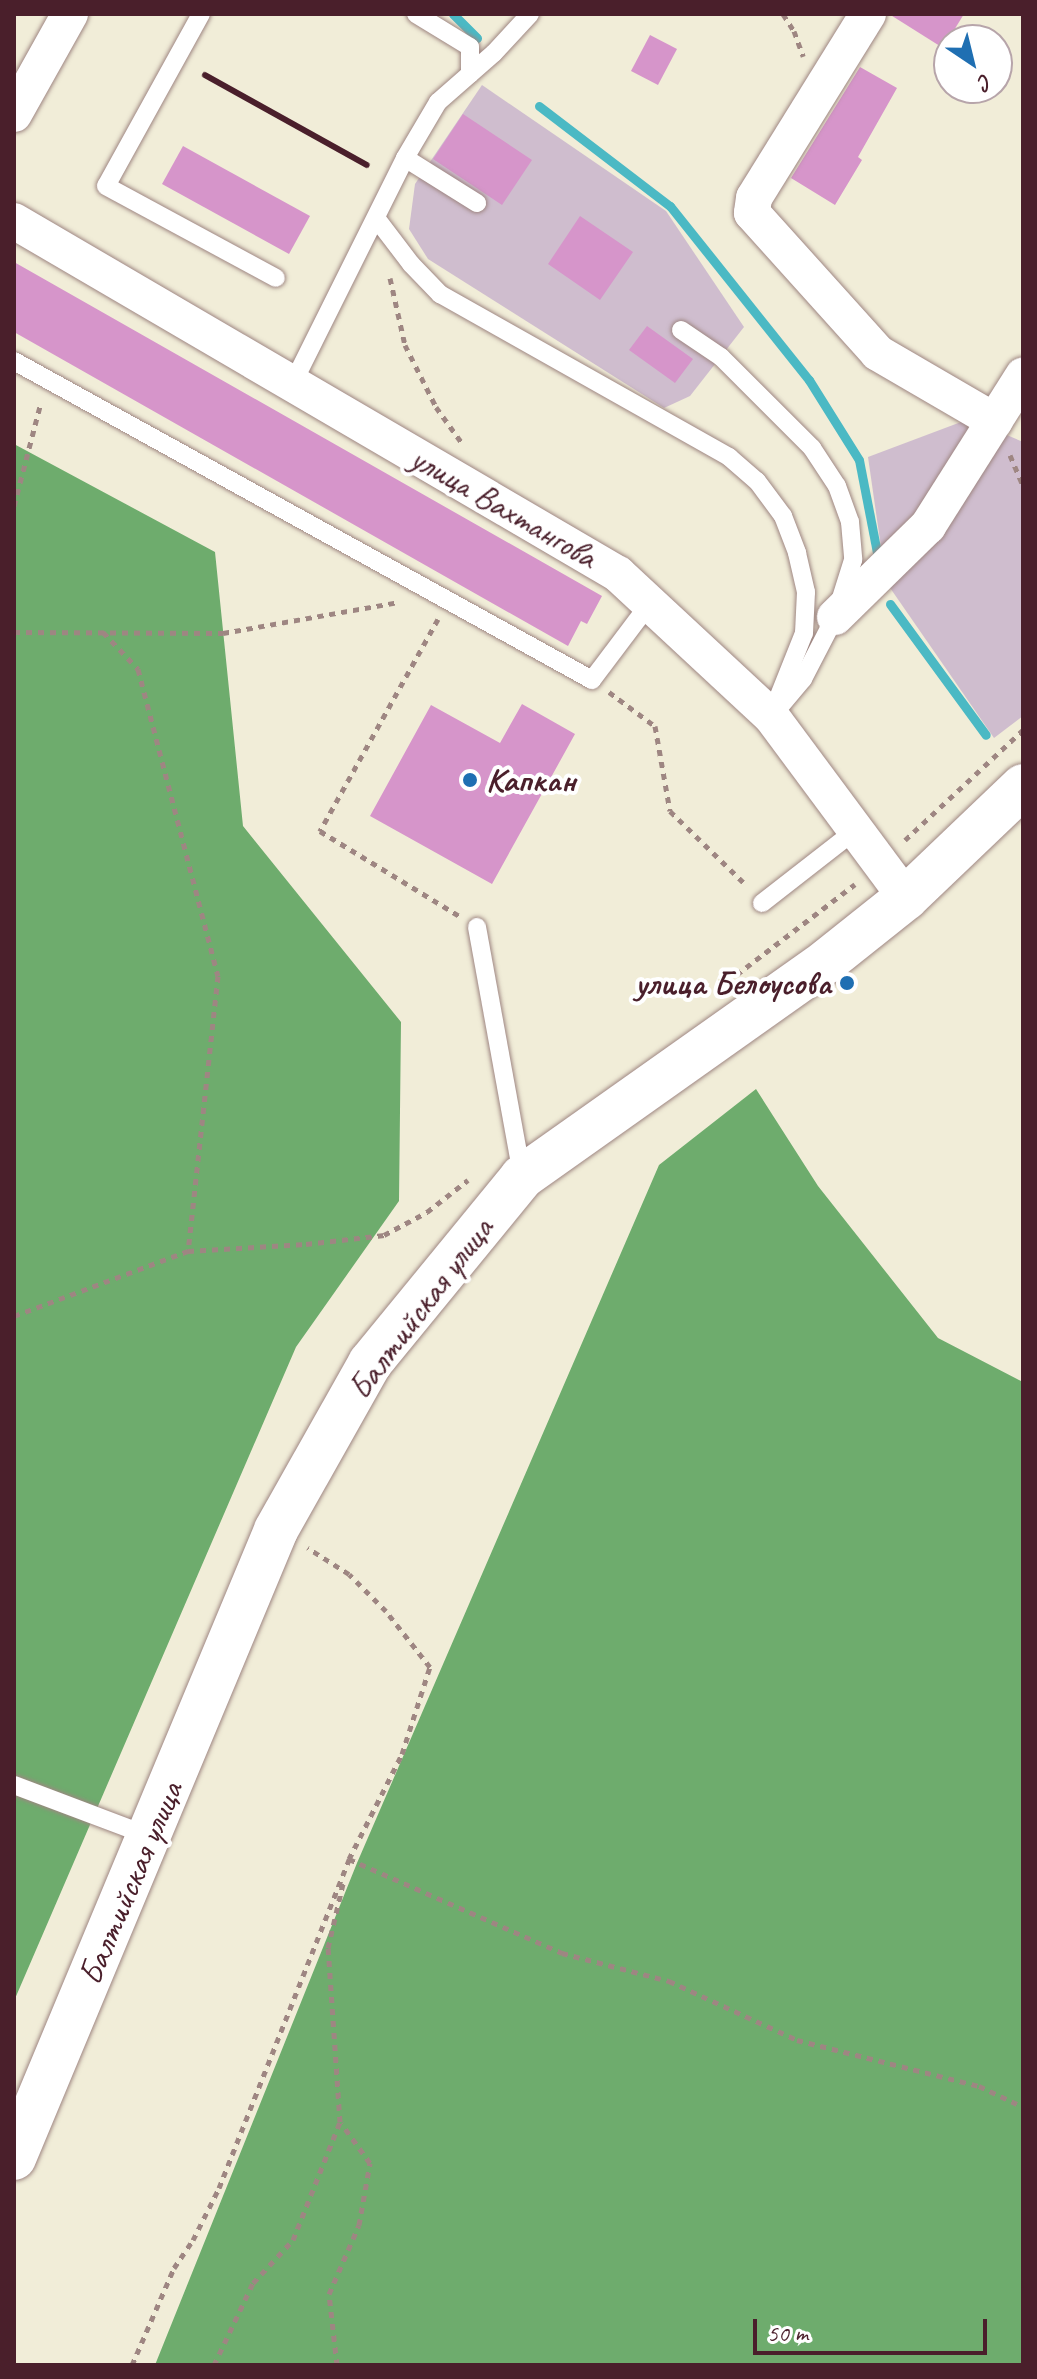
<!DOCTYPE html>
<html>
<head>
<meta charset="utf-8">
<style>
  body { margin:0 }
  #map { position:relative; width:1037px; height:2379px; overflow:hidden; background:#f1edd8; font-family:Caveat,sans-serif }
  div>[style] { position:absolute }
  .industrial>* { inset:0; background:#cfbdce }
  .forest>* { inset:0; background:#6eac6d }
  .stream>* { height:9px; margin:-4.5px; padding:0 4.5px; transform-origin:4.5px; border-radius:4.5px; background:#4bb9c4 }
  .building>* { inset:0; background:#d695ca }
  .path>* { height:5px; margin-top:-2.5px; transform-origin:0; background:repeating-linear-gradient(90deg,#9e8682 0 6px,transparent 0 12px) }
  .roads { filter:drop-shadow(0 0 2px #9e8682) drop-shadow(0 0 2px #9e8682) }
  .service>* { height:18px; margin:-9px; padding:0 9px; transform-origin:9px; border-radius:9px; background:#fff }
  .minor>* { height:36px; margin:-18px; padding:0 18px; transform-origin:18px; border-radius:18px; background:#fff }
  .secondary>* { height:44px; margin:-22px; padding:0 22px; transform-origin:22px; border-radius:22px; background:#fff }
  .rail>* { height:6px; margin:-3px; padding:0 3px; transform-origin:3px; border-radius:3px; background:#4a1f2b }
  .dots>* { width:22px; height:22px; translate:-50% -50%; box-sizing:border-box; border:4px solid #fff; border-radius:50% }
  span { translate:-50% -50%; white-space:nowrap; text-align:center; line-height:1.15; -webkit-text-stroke:8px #fff; paint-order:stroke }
  .street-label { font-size:34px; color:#4a1f2b }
  .poi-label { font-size:34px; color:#4a1f2b; font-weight:700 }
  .left { translate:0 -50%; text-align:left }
  .right { translate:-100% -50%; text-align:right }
  .frame { position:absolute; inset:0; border:16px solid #4a1f2b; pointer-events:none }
  .north { position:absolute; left:933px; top:24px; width:80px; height:80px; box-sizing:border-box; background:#fff; border:2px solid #b7a5aa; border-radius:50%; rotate:145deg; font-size:22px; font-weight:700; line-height:32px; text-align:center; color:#4a1f2b }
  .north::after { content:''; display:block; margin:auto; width:28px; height:36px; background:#1f6fb2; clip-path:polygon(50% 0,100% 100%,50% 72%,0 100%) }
  .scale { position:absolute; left:753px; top:2319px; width:234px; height:36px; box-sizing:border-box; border:4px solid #4a1f2b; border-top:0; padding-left:10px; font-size:24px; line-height:28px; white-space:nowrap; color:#4a1f2b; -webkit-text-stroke:6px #fff; paint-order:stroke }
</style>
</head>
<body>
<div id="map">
  <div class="industrial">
    <div style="clip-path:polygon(482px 85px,666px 211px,744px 327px,690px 396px,664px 408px,428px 259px,409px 229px,415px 184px)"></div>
    <div style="clip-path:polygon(969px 419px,1023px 442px,1023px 716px,994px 738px,886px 582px,868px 457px)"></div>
  </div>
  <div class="forest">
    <div style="clip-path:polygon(14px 444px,215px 552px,243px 826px,401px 1022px,399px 1201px,296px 1347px,14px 2001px)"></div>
    <div style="clip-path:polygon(756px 1089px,818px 1186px,938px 1338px,1023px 1382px,1023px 2365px,155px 2365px,357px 1863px,659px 1165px)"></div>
  </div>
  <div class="stream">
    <div style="left:453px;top:14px;width:34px;rotate:45deg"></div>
    <div style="left:539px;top:106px;width:165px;rotate:37.4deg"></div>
    <div style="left:670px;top:206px;width:223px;rotate:51.4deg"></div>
    <div style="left:809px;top:380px;width:94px;rotate:58deg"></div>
    <div style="left:859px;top:460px;width:95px;rotate:79deg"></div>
    <div style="left:890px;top:604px;width:162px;rotate:53.8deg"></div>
  </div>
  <div class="building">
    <div style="clip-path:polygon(889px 14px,964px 14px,943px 48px)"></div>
    <div style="clip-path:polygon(650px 35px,677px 49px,658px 85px,631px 71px)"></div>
    <div style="clip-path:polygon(860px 67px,897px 88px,858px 157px,862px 160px,835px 205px,791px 178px)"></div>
    <div style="clip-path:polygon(463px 114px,532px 160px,502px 205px,433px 159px)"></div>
    <div style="clip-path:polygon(183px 146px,310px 216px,289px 254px,162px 184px)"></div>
    <div style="clip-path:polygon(580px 216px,633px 252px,600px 300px,548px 264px)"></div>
    <div style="clip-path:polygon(14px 262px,602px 596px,587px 624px,581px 621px,568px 646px,14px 332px)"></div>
    <div style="clip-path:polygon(647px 326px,693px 359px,675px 383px,629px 350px)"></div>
    <div style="clip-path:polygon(522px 704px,575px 734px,492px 884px,370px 816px,431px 705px,500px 743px)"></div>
  </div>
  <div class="path">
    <div style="left:783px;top:14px;width:20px;rotate:57deg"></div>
    <div style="left:794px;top:31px;width:27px;rotate:70deg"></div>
    <div style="left:390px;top:278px;width:69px;rotate:77.4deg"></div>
    <div style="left:405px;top:345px;width:69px;rotate:63.4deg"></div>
    <div style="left:436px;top:407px;width:44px;rotate:54.2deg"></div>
    <div style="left:1010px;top:455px;width:34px;rotate:67deg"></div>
    <div style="left:14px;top:506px;width:107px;rotate:-75.4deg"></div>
    <div style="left:438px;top:619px;width:243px;rotate:119.1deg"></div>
    <div style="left:320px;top:831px;width:163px;rotate:31.4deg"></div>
    <div style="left:14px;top:632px;width:209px;rotate:0.3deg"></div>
    <div style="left:223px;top:633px;width:178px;rotate:-10deg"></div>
    <div style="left:103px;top:632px;width:51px;rotate:46.6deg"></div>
    <div style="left:138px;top:669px;width:317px;rotate:75.4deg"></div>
    <div style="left:218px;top:976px;width:277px;rotate:96.2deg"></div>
    <div style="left:609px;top:692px;width:57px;rotate:36.5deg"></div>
    <div style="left:655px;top:726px;width:86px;rotate:80deg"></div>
    <div style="left:670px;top:811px;width:106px;rotate:44.2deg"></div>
    <div style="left:905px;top:840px;width:161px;rotate:-43deg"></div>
    <div style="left:727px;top:982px;width:161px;rotate:-37.4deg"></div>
    <div style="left:14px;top:1316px;width:186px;rotate:-20.5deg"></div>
    <div style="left:188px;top:1251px;width:118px;rotate:-3.4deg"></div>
    <div style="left:306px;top:1244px;width:79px;rotate:-6.6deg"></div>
    <div style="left:384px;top:1235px;width:49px;rotate:-28.1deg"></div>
    <div style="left:427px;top:1212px;width:52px;rotate:-38deg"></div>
    <div style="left:349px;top:1859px;width:233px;rotate:23.8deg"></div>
    <div style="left:562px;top:1953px;width:111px;rotate:14.7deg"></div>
    <div style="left:669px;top:1981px;width:141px;rotate:24.7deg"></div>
    <div style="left:797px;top:2040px;width:188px;rotate:14.2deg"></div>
    <div style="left:979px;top:2086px;width:49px;rotate:25.5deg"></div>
    <div style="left:132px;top:2365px;width:106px;rotate:-66.6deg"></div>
    <div style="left:174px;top:2268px;width:34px;rotate:-56deg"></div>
    <div style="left:193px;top:2240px;width:58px;rotate:-63.4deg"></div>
    <div style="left:219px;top:2188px;width:354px;rotate:-68.4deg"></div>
    <div style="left:349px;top:1859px;width:118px;rotate:-63.2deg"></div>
    <div style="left:402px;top:1754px;width:91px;rotate:-72.2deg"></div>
    <div style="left:430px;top:1667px;width:71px;rotate:-128.2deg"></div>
    <div style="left:386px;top:1611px;width:52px;rotate:-135deg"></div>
    <div style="left:349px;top:1574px;width:49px;rotate:-147.6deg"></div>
    <div style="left:214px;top:2365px;width:91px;rotate:-64.6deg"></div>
    <div style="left:253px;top:2283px;width:59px;rotate:-47.1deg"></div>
    <div style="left:293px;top:2240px;width:127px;rotate:-68.3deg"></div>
    <div style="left:340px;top:2122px;width:174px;rotate:-93.9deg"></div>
    <div style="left:328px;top:1948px;width:71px;rotate:-76.9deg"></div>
    <div style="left:337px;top:2365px;width:71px;rotate:-96.4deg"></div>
    <div style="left:329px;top:2294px;width:75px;rotate:-66.5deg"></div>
    <div style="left:359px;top:2225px;width:63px;rotate:-79.9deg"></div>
    <div style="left:370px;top:2163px;width:49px;rotate:-125.9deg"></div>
  </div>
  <div class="roads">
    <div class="service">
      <div style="left:201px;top:14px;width:196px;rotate:118.9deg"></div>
      <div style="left:106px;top:186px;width:193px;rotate:28.4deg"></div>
      <div style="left:416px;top:14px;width:63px;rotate:31.4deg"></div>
      <div style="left:470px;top:47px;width:27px;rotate:90deg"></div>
      <div style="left:405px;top:158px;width:85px;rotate:32deg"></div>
      <div style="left:376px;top:218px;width:58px;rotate:52.7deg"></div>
      <div style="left:411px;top:264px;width:42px;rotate:46deg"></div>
      <div style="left:440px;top:294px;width:332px;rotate:29.4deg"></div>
      <div style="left:729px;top:457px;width:37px;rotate:41deg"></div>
      <div style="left:757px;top:481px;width:44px;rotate:53.4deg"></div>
      <div style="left:783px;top:516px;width:40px;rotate:69deg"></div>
      <div style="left:797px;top:553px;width:40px;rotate:77deg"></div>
      <div style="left:806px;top:592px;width:41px;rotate:92.8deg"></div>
      <div style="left:804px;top:633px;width:89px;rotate:111.7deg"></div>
      <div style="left:681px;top:330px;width:48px;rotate:34deg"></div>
      <div style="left:721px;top:357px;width:129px;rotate:45deg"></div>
      <div style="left:812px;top:448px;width:45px;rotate:56.7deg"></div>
      <div style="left:837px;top:486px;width:38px;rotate:70deg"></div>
      <div style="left:850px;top:522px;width:38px;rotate:85deg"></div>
      <div style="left:853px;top:560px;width:60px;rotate:107.5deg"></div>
      <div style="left:835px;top:617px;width:70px;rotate:117.3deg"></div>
      <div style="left:803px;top:679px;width:34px;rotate:130deg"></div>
      <div style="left:14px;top:361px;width:660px;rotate:28.89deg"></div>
      <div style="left:592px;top:680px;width:96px;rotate:-53deg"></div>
      <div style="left:293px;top:383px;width:251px;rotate:-63.5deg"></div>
      <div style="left:405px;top:158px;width:65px;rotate:-59.5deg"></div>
      <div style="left:438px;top:102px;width:74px;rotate:-41.2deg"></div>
      <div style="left:494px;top:53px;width:53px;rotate:-47.3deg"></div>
      <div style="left:762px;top:903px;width:120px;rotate:-37.9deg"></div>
      <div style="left:477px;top:927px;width:252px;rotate:79.7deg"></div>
      <div style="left:14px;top:1785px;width:144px;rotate:20.7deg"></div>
    </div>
    <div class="minor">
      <div style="left:868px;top:14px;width:216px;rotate:121.8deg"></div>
      <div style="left:754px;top:198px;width:15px;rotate:98deg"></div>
      <div style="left:752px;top:213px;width:188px;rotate:48deg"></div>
      <div style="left:878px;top:353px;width:135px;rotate:30.2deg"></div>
      <div style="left:14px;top:114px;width:115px;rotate:-60.8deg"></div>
      <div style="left:14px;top:221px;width:700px;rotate:30.3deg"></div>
      <div style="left:618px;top:574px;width:209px;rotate:42.9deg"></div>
      <div style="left:771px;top:716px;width:227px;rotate:53.4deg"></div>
      <div style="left:835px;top:617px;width:130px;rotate:-44.4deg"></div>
      <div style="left:928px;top:526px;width:178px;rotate:-57.7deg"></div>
    </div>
    <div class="secondary">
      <div style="left:14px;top:2158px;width:680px;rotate:-67.35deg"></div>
      <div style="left:276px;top:1530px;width:192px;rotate:-60.6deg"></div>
      <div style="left:370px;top:1363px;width:240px;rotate:-50.7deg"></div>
      <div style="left:522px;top:1177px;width:375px;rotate:-35.3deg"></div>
      <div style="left:828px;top:960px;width:100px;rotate:-38.5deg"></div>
      <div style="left:906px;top:898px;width:162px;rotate:-43.7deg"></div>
    </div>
  </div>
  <div class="rail">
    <div style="left:205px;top:75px;width:185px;rotate:29.1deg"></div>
  </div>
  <div class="dots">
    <div style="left:470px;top:780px;background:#1f6fb2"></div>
    <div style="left:847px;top:983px;background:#1f6fb2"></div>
  </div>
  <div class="street-label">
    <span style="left:504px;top:507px;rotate:30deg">улица Вахтангова</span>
    <span style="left:420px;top:1308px;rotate:-53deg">Балтийская улица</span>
    <span style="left:130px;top:1883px;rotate:-67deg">Балтийская улица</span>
  </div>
  <div class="poi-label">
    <span class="left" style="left:486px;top:780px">Капкан</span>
    <span class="right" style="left:831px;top:983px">улица Белоусова</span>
  </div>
  <div class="frame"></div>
  <div class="north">С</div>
  <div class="scale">50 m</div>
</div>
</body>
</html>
